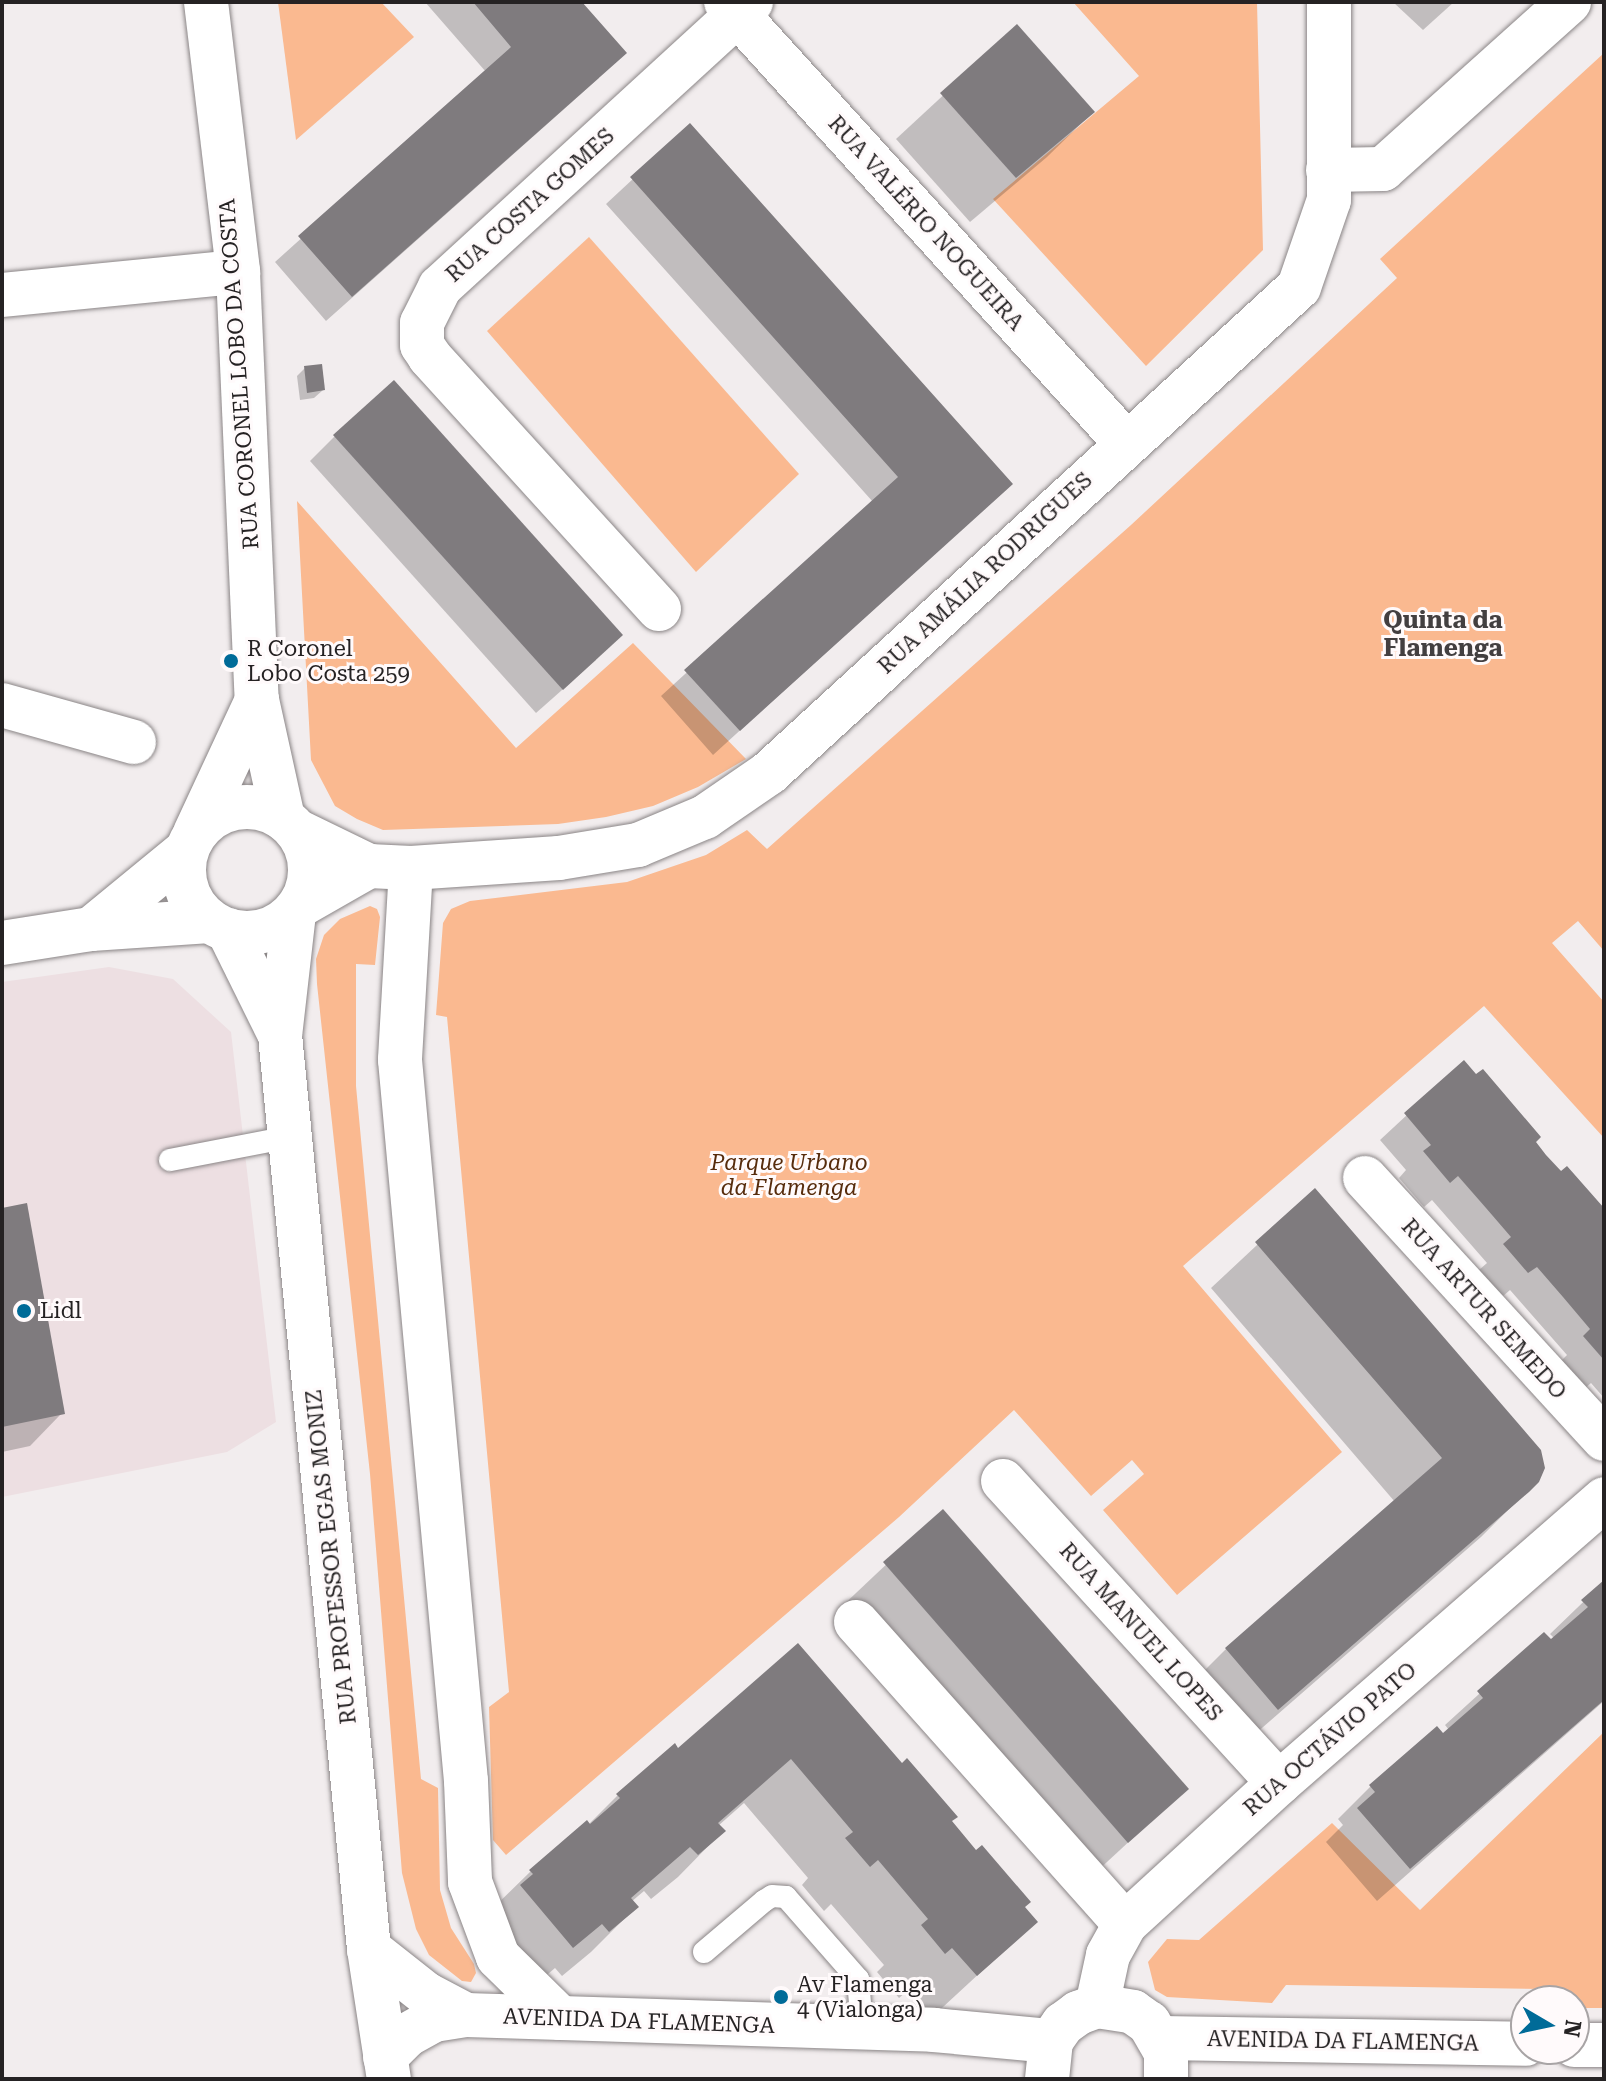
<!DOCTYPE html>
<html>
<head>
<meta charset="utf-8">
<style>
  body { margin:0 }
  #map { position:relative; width:1606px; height:2081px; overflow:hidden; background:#f2edee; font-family:"Roboto Serif",serif }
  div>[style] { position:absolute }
  .built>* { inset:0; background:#eddfe2 }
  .green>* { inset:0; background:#fab990 }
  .shadow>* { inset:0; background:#0003 }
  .building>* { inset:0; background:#7f7b7e }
  .roads { filter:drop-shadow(0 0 2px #8a8586) drop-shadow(0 0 2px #8a8586) }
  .service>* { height:22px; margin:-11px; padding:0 11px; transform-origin:11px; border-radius:11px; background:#fff }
  .minor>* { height:44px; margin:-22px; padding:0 22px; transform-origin:22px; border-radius:22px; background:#fff }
  .tertiary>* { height:44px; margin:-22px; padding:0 22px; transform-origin:22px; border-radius:22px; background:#fff }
  .tertiary>.ring { margin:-22px; padding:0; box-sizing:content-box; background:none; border:44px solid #fff; border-radius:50% }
  .dots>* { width:22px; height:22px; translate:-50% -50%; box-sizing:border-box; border:4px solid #fffafb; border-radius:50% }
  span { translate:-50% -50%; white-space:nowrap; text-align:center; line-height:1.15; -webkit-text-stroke:6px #fffafb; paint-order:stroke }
  .street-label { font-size:22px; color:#252223 }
  .poi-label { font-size:22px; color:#252223 }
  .left { translate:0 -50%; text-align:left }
  .park-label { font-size:22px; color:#572c0c; font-style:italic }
  .neighbourhood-label { font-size:24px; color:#433f40; font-weight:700 }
  .frame { position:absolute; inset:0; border:4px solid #252223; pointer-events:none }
  .north { position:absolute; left:1510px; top:1985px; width:80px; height:80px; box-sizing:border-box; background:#fffafb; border:2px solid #a8a4a5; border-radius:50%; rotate:99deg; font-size:22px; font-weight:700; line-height:32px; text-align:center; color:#252223 }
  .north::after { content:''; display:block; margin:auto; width:28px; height:36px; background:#006b98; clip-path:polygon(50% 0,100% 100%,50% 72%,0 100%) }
</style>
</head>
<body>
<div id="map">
  <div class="built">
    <div style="clip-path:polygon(109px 967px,173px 979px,231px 1032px,276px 1422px,227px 1452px,2px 1497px,2px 982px)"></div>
  </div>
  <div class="green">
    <div style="clip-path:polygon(278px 2px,381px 2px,414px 37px,296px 140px)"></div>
    <div style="clip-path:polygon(1073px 2px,1257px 2px,1263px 250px,1146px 366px,993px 199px,1139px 76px)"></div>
    <div style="clip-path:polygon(1604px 53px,1604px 951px,1578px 921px,1552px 943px,1604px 1002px,1604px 1138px,1484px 1006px,1183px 1266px,1342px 1452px,1177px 1595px,1103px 1510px,1144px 1474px,1132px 1460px,1091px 1496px,1014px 1410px,899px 1517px,506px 1855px,493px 1840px,489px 1707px,509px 1692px,447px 1017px,436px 1015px,443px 923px,451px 909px,470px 901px,627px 882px,706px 855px,747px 830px,767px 849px,1131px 525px,1397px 278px,1380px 259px)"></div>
    <div style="clip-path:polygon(589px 237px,799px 474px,696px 572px,487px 331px)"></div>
    <div style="clip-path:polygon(297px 501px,516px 748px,633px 643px,746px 759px,698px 787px,653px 806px,606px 817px,558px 824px,383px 830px,357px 819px,335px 806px,311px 760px)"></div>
    <div style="clip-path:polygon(370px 906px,377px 909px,380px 917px,375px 965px,356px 964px,356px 1086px,421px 1779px,438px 1788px,440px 1890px,451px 1928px,474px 1964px,476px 1973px,471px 1982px,462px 1981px,429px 1955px,416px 1929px,402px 1873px,370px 1474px,317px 984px,316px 959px,324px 935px,340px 919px)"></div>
    <div style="clip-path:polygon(1604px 1732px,1604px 2008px,1574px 2008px,1574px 2001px,1550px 2001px,1545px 1989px,1286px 1985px,1272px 2003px,1167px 1997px,1155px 1990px,1148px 1962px,1167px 1939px,1199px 1940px,1332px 1823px,1420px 1910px)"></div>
  </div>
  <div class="shadow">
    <div style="clip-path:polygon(425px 2px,580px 2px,599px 78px,326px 321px,275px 262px,486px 72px)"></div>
    <div style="clip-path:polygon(1393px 2px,1454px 2px,1423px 30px)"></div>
    <div style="clip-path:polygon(1017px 27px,1093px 112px,1047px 157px,970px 222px,896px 139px)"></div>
    <div style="clip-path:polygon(690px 126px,1011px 484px,713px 755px,661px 696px,873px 502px,606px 204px)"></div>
    <div style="clip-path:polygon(305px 368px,323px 390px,314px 398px,300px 400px,297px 376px)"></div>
    <div style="clip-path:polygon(335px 436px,596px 660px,536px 713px,310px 461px)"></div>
    <div style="clip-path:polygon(1464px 1062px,1545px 1156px,1604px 1212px,1604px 1398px,1591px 1383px,1583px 1390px,1559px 1363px,1567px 1355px,1510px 1290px,1502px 1297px,1479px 1270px,1487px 1263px,1432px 1200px,1424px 1207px,1399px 1178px,1406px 1170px,1380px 1140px)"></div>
    <div style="clip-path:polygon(1315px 1191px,1537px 1481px,1481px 1537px,1232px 1754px,1181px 1694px,1226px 1649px,1395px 1502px,1211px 1288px)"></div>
    <div style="clip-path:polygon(2px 1211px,62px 1413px,30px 1446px,2px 1452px)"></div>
    <div style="clip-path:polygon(943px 1511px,1186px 1789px,1081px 1886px,839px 1609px)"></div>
    <div style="clip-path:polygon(1604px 1582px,1604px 1701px,1377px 1901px,1326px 1842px,1343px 1825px,1338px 1819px,1371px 1786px,1449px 1730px,1445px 1725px,1544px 1635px,1550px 1642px,1554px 1638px,1550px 1634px)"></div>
    <div style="clip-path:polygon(798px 1646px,1035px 1922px,930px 2019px,906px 1992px,899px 1998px,877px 1972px,884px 1965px,831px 1904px,824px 1911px,802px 1885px,808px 1878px,744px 1803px,718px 1826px,723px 1831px,678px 1877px,651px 1899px,644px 1891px,631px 1902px,636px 1907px,591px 1952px,562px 1976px,555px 1968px,527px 1992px,485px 1916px,531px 1871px,588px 1825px,618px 1795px,678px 1751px)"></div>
  </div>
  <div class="building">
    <div style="clip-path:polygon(473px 2px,582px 2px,627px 53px,352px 297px,298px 236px,511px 47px)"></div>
    <div style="clip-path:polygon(1017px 24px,1095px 112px,1016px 178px,940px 93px)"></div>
    <div style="clip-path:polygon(690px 123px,1013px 484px,740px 731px,684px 670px,898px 477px,630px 177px)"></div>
    <div style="clip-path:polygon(322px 364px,325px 390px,307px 393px,304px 366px)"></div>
    <div style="clip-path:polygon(394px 380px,623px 635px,563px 690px,333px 435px)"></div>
    <div style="clip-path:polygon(1464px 1060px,1476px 1074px,1483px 1069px,1541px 1137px,1536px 1142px,1546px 1155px,1561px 1171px,1567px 1166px,1604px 1208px,1604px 1360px,1583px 1336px,1590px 1329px,1563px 1297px,1537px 1267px,1528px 1273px,1503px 1244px,1511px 1237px,1486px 1208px,1458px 1176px,1450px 1183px,1423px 1151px,1431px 1145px,1404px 1113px)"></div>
    <div style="clip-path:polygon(1315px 1188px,1541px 1450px,1545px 1468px,1539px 1482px,1529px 1492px,1278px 1710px,1225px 1648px,1442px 1458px,1255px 1242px)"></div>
    <div style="clip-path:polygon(27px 1203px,65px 1414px,2px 1427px,2px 1208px)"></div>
    <div style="clip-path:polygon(943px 1509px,1189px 1789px,1128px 1843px,883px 1562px)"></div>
    <div style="clip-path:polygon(1604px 1580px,1604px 1700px,1410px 1869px,1357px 1808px,1375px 1792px,1369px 1785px,1437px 1726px,1443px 1733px,1483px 1698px,1477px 1691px,1544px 1632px,1551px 1639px,1588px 1607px,1581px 1600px)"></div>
    <div style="clip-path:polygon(798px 1643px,902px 1763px,907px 1758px,958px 1817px,952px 1821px,976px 1850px,982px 1845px,1031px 1902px,1025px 1907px,1038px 1922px,977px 1976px,952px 1948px,945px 1954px,921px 1925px,928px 1919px,878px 1860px,870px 1867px,845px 1838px,853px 1832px,791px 1759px,718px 1823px,726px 1831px,698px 1855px,690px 1847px,631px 1898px,639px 1907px,609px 1932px,602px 1924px,573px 1948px,520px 1885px,533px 1874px,529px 1870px,587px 1820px,590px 1824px,620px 1798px,616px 1794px,675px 1743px,678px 1748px)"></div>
  </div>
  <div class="roads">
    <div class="service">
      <div style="left:170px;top:1160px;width:122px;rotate:-10.9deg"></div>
      <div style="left:704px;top:1952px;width:79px;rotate:-40.4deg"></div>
      <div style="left:764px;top:1901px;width:9px;rotate:-32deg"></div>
      <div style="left:772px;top:1896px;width:14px;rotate:4deg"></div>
      <div style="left:786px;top:1897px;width:109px;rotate:48.7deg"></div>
      <div style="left:858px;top:1979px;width:49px;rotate:85.3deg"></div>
    </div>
    <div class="minor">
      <div style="left:726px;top:2px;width:595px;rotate:47.79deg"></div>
      <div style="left:1328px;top:170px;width:55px;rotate:-1deg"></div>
      <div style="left:1383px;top:169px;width:250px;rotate:-41.9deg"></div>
      <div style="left:2px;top:295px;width:237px;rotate:-5.6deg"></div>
      <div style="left:659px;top:609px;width:341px;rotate:-132.3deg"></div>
      <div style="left:430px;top:357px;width:14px;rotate:-124deg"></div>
      <div style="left:422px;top:345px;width:22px;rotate:-90deg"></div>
      <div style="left:422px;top:323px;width:40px;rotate:-63.4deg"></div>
      <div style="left:440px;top:287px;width:422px;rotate:-42.5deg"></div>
      <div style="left:2px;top:705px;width:137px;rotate:15.7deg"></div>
      <div style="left:297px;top:831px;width:80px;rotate:25.9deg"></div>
      <div style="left:369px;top:866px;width:42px;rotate:2.7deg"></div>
      <div style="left:411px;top:868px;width:148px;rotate:-3.9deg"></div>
      <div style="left:559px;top:858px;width:80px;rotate:-9.3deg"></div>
      <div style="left:638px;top:845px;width:73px;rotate:-22.7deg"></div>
      <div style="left:705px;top:817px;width:78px;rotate:-34.5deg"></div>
      <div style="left:769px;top:773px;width:719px;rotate:-42.52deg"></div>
      <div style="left:1299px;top:287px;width:92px;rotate:-71deg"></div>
      <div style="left:1329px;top:200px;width:198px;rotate:-90deg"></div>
      <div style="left:411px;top:868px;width:192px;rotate:93.3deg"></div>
      <div style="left:400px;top:1060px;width:724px;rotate:84.77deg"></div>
      <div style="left:466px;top:1781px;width:101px;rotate:87.7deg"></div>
      <div style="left:470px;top:1882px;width:80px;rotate:69.5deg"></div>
      <div style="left:498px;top:1957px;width:87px;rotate:44.5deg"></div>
      <div style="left:299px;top:906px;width:81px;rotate:-29.7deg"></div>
      <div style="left:1365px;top:1178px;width:354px;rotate:47.5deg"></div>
      <div style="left:1003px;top:1481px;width:409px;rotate:47.6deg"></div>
      <div style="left:856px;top:1622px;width:404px;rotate:48.3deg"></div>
      <div style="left:1097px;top:2006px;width:52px;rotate:-77.8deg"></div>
      <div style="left:1108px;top:1955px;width:35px;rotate:-61deg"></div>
      <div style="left:1125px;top:1924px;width:209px;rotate:-42.5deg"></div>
      <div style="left:1279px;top:1783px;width:432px;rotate:-41.1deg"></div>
    </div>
    <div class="tertiary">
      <div style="left:206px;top:2px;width:272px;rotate:83.2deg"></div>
      <div style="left:238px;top:272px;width:428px;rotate:87.5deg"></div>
      <div style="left:257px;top:700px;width:121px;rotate:77.6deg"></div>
      <div class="ring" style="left:184px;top:807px;width:82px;height:82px"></div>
      <div style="left:195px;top:833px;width:147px;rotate:-65deg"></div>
      <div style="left:294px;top:913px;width:123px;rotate:96.5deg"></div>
      <div style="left:280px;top:1035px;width:918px;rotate:84.44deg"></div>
      <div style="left:369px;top:1949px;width:132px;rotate:81.3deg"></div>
      <div style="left:91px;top:929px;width:123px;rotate:-39.4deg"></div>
      <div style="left:228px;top:930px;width:117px;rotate:63.7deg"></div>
      <div style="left:2px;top:943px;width:90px;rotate:-8.9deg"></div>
      <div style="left:91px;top:929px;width:119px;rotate:-3.8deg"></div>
      <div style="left:369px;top:1949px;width:73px;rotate:38.3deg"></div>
      <div style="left:426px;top:1994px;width:45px;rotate:27.7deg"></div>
      <div style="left:1161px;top:2038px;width:365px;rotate:0.9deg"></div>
      <div style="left:1574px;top:2045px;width:30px"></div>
      <div style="left:385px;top:2057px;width:31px;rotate:-45deg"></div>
      <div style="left:407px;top:2035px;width:31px;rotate:-29deg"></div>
      <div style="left:434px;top:2020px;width:32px;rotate:-9deg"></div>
      <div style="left:466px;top:2015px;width:468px;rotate:1.8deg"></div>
      <div style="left:934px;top:2030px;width:118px;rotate:5.4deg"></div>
      <div style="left:1047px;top:2079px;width:38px;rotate:-84deg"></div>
      <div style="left:1051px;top:2041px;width:21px;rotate:-55deg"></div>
      <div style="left:1063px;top:2024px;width:19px;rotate:-36deg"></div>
      <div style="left:1078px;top:2013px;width:20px;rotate:-20deg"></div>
      <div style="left:1097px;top:2006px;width:36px;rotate:9deg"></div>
      <div style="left:1133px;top:2012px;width:19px;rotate:35deg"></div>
      <div style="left:1149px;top:2023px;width:34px;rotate:60deg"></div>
      <div style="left:1166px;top:2053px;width:26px;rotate:90deg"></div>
    </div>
  </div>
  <div class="dots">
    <div style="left:231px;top:661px;background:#006b98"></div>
    <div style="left:24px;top:1311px;background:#006b98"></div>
    <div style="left:781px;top:1997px;background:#006b98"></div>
  </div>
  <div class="street-label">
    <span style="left:530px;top:205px;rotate:-42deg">RUA COSTA GOMES</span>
    <span style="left:926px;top:223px;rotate:48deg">RUA VALÉRIO NOGUEIRA</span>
    <span style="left:239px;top:374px;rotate:-94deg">RUA CORONEL LOBO DA COSTA</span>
    <span style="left:985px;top:573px;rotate:-43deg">RUA AMÁLIA RODRIGUES</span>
    <span style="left:1484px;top:1309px;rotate:48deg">RUA ARTUR SEMEDO</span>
    <span style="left:331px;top:1557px;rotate:-96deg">RUA PROFESSOR EGAS MONIZ</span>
    <span style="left:1141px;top:1632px;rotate:48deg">RUA MANUEL LOPES</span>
    <span style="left:1330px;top:1739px;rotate:-41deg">RUA OCTÁVIO PATO</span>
    <span style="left:639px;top:2021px;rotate:2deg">AVENIDA DA FLAMENGA</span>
    <span style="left:1343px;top:2041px;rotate:1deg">AVENIDA DA FLAMENGA</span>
  </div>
  <div class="poi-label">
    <span class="left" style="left:247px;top:661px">R Coronel<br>Lobo Costa 259</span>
    <span class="left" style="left:40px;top:1311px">Lidl</span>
    <span class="left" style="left:797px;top:1997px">Av Flamenga<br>4 (Vialonga)</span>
  </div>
  <div class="park-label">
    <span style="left:789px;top:1175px">Parque Urbano<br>da Flamenga</span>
  </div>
  <div class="neighbourhood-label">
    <span style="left:1443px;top:635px">Quinta da<br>Flamenga</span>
  </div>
  <div class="frame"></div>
  <div class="north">N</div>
</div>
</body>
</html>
